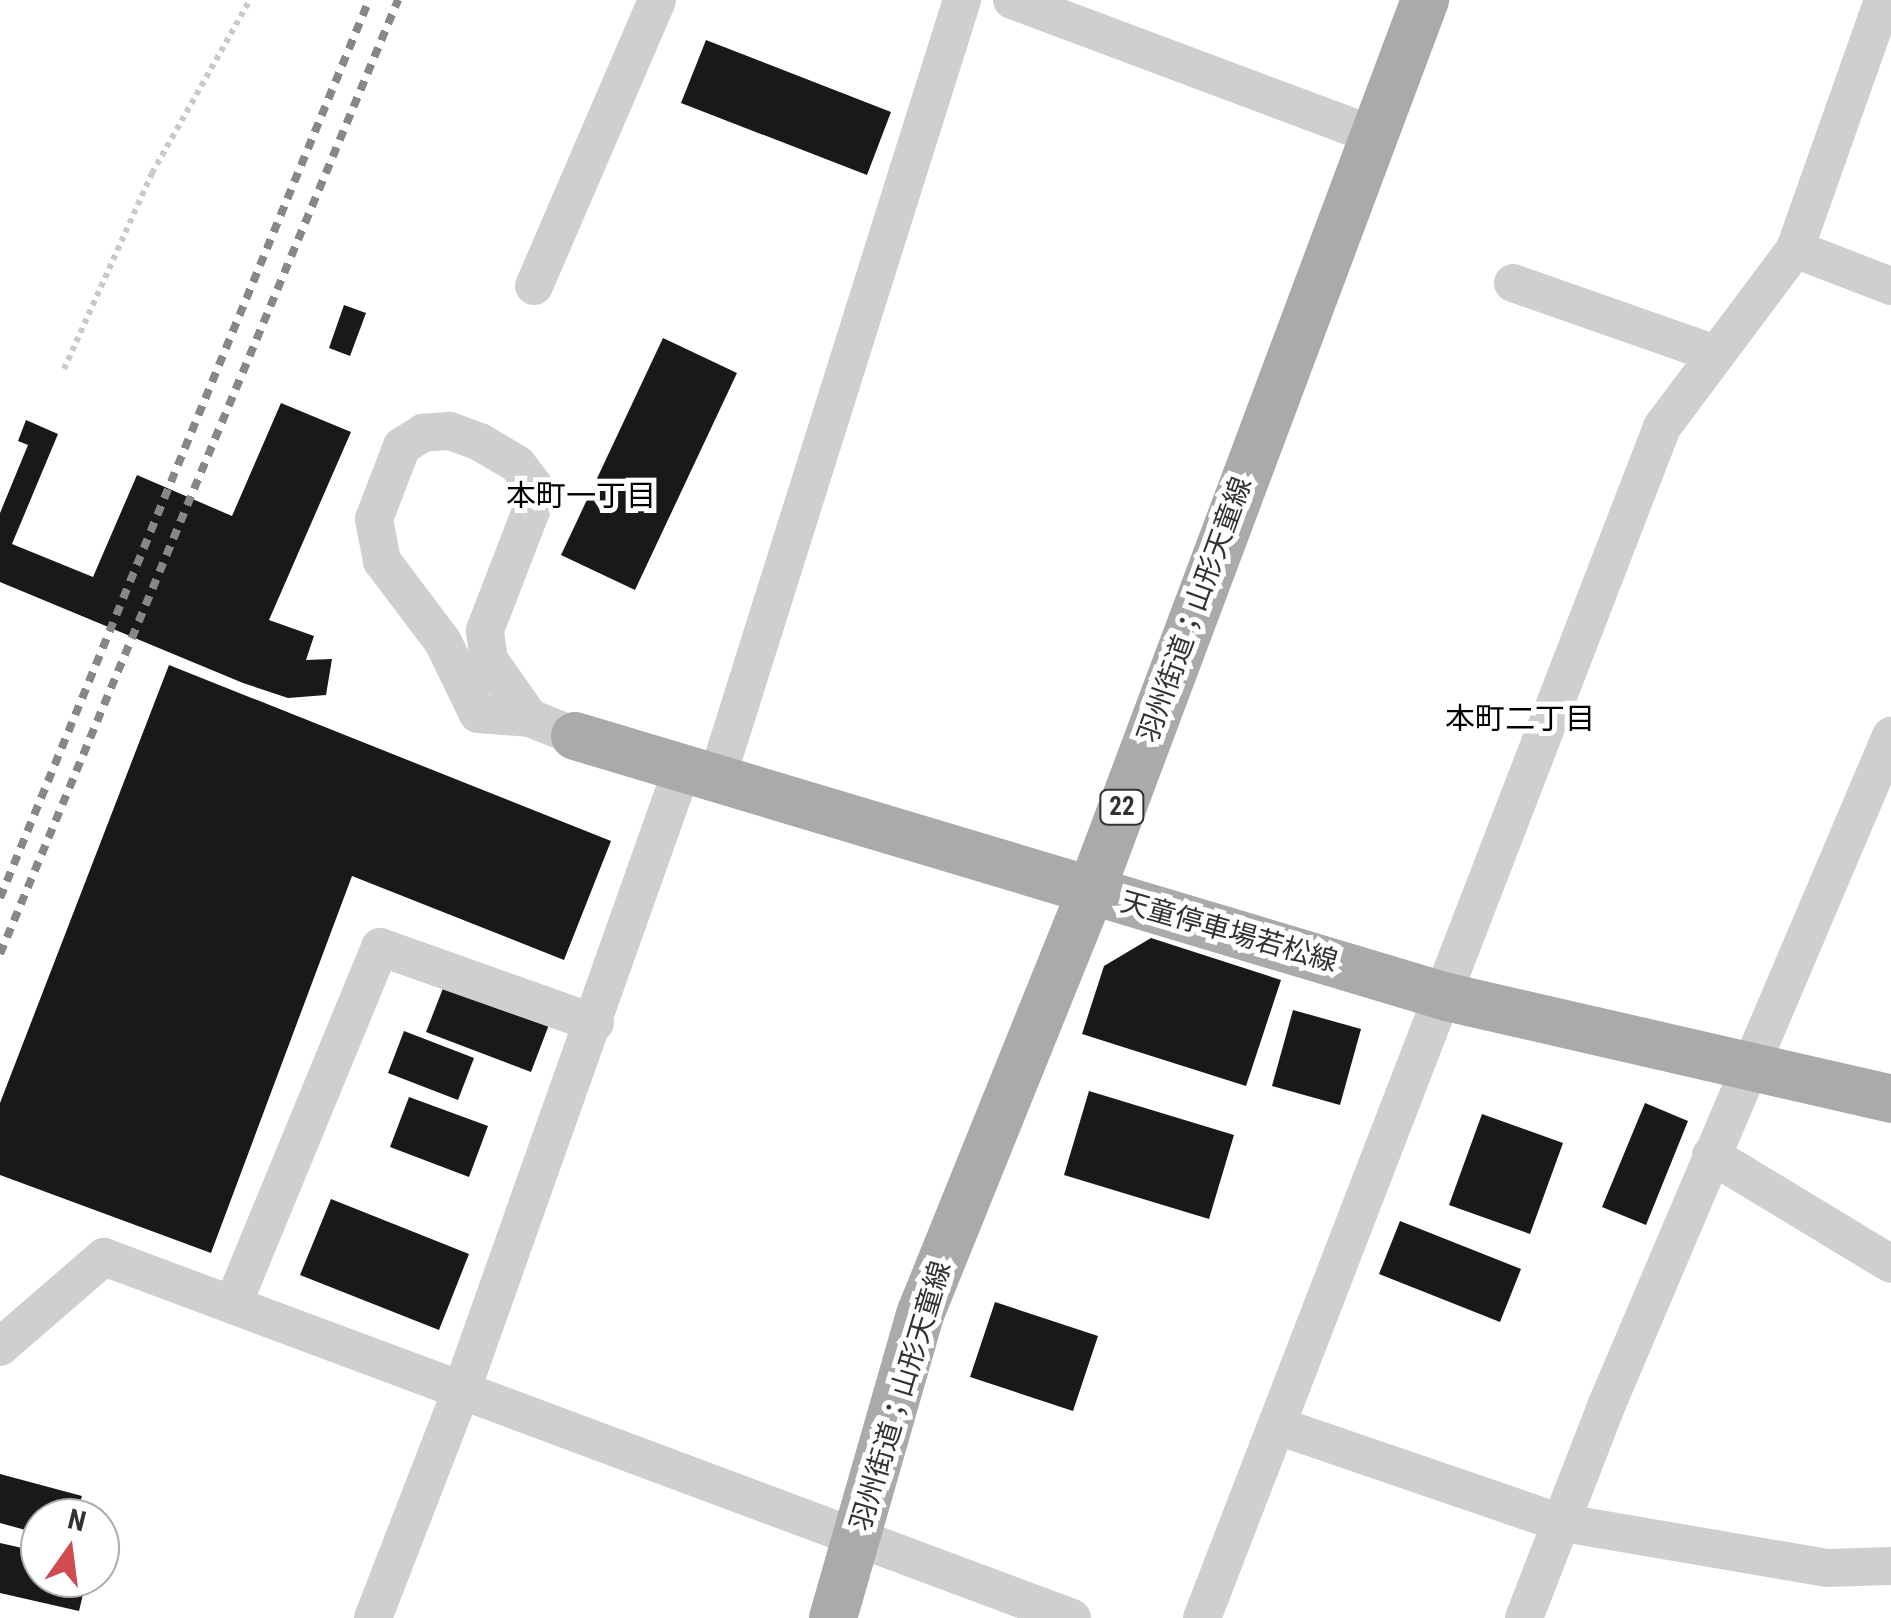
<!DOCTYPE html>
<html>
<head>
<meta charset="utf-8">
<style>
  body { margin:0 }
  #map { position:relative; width:1891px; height:1618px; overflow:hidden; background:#fff; font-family:"Roboto Condensed","Noto Sans JP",sans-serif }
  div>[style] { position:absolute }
  .building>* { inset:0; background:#191919 }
  .path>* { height:6px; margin-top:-3px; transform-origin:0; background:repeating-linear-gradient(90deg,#c9c9c9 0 5px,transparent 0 10px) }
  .minor>* { height:38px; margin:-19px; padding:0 19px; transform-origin:19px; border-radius:19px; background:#cfcfcf }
  .major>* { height:48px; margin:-24px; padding:0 24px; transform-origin:24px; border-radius:24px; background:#aaa }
  .rail>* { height:8px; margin-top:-4px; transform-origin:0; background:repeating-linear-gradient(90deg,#878787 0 10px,transparent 0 18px) }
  span { translate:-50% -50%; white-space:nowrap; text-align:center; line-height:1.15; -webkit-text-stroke:10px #fff; paint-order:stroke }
  .shield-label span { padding:2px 8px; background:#fff; border:2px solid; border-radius:8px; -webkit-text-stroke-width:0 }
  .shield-label { font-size:25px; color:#323232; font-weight:700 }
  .street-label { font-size:28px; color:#323232 }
  .neighbourhood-label { font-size:30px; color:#000 }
  .north { position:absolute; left:20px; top:1498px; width:100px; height:100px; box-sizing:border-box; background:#fff; border:2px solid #adadad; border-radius:50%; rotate:14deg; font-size:28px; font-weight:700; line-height:40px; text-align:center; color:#323232 }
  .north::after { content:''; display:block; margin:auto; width:35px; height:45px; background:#d34b52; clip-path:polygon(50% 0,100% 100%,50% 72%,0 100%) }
</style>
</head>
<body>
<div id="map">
  <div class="building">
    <div style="clip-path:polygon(706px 40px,891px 112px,867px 175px,681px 103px)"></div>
    <div style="clip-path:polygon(344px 305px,366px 313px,350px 356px,329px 348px)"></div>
    <div style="clip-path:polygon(663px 338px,737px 373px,635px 590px,561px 555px)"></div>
    <div style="clip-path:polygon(281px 403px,351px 432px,269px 620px,314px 636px,306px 660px,332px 659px,326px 695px,288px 698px,243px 683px,0 582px,0 513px,28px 445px,18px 441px,26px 420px,58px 434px,12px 544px,93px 577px,137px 475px,232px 516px)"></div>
    <div style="clip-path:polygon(169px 665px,611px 841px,564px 960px,352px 876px,211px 1253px,0 1175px,0 1103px)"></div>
    <div style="clip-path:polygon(1151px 938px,1281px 980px,1246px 1086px,1082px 1034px,1104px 966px)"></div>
    <div style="clip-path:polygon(445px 983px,550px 1022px,531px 1072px,426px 1032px)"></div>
    <div style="clip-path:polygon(1293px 1010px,1361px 1029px,1340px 1105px,1272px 1086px)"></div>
    <div style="clip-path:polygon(404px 1031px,474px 1058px,458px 1100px,388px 1073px)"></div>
    <div style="clip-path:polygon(1089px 1091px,1234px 1135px,1209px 1219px,1064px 1175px)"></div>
    <div style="clip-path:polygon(409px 1097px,488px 1126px,469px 1177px,390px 1147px)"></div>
    <div style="clip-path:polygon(1645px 1103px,1688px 1121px,1646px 1225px,1602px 1207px)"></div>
    <div style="clip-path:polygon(1482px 1114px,1563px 1143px,1530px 1234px,1449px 1205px)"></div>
    <div style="clip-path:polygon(331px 1199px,469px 1254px,439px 1330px,300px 1275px)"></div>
    <div style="clip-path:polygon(1400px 1221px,1521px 1269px,1500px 1322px,1379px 1274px)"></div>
    <div style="clip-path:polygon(995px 1302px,1098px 1336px,1073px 1411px,970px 1377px)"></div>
    <div style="clip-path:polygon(0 1474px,82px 1496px,75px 1518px,40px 1518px,40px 1534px,0 1523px)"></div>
    <div style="clip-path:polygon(0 1543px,40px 1552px,40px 1578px,87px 1578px,79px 1611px,0 1593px)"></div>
  </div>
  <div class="path">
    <div style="left:64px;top:369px;width:215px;rotate:-65.8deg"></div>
    <div style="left:152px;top:173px;width:199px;rotate:-60.5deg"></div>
  </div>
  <div class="minor">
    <div style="left:1012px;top:0;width:388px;rotate:20.5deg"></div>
    <div style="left:1795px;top:249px;width:103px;rotate:21.1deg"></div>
    <div style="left:1513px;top:283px;width:215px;rotate:19.3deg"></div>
    <div style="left:534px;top:286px;width:311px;rotate:-66.7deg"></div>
    <div style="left:530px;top:718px;width:71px;rotate:-125.3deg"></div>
    <div style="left:489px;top:660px;width:30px;rotate:-98deg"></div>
    <div style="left:485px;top:630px;width:131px;rotate:-68.9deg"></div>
    <div style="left:532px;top:508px;width:23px;rotate:-88deg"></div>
    <div style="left:533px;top:485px;width:26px;rotate:-127deg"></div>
    <div style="left:517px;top:464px;width:43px;rotate:-149.3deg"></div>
    <div style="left:480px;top:442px;width:33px;rotate:-160deg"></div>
    <div style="left:449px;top:431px;width:26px;rotate:176deg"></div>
    <div style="left:423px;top:433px;width:25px;rotate:148deg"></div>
    <div style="left:402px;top:446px;width:78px;rotate:111deg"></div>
    <div style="left:374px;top:519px;width:43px;rotate:79.2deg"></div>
    <div style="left:382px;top:561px;width:101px;rotate:53deg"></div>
    <div style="left:443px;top:642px;width:80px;rotate:64.1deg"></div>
    <div style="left:478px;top:714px;width:52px;rotate:4.4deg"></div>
    <div style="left:530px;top:718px;width:48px;rotate:21.8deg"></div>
    <div style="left:717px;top:778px;width:816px;rotate:-72.52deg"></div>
    <div style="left:1711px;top:1155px;width:210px;rotate:31.2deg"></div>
    <div style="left:233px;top:1304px;width:386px;rotate:-67.6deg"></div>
    <div style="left:380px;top:947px;width:228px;rotate:19.5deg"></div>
    <div style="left:0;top:1347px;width:138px;rotate:-40.9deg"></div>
    <div style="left:104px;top:1257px;width:1033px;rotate:20.45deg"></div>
    <div style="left:1278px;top:1426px;width:296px;rotate:18.9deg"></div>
    <div style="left:1558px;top:1522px;width:273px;rotate:9.7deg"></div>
    <div style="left:1827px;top:1568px;width:64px;rotate:-1.8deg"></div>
    <div style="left:373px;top:1618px;width:246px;rotate:-68.8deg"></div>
    <div style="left:462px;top:1389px;width:658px;rotate:-70.46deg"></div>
    <div style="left:1202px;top:1618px;width:1277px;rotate:-68.88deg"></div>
    <div style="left:1662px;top:427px;width:222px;rotate:-53.2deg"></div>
    <div style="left:1795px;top:249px;width:264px;rotate:-70.5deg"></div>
    <div style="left:1524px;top:1618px;width:230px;rotate:-68.8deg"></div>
    <div style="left:1607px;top:1404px;width:726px;rotate:-66.97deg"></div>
  </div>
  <div class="major">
    <div style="left:575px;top:736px;width:910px;rotate:16.66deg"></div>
    <div style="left:1447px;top:997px;width:456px;rotate:12.9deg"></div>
    <div style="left:833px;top:1618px;width:318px;rotate:-74deg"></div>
    <div style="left:921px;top:1312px;width:454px;rotate:-68deg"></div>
    <div style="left:1091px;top:891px;width:952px;rotate:-69.45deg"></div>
  </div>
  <div class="rail">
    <div style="left:0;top:898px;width:971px;rotate:-67.66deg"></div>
    <div style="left:0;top:954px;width:1034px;rotate:-67.35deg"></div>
  </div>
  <div class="shield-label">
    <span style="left:1122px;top:807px">22</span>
  </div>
  <div class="street-label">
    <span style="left:1195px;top:610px;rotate:-70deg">羽州街道；山形天童線</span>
    <span style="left:1229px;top:932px;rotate:16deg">天童停車場若松線</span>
    <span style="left:901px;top:1396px;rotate:-73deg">羽州街道；山形天童線</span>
  </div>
  <div class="neighbourhood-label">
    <span style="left:581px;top:496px">本町一丁目</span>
    <span style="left:1520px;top:719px">本町二丁目</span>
  </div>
  <div class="north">N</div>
</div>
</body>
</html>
